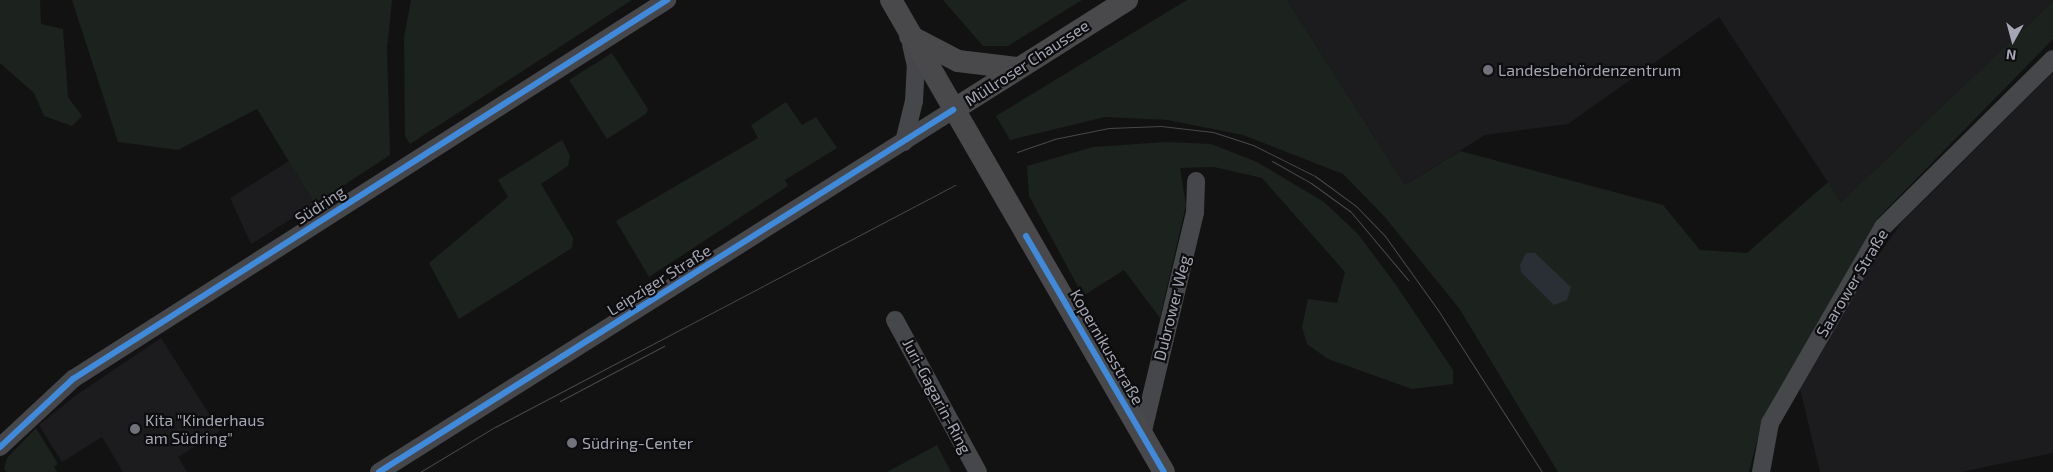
<!DOCTYPE html>
<html>
<head>
<meta charset="utf-8">
<style>
  body { margin:0 }
  #map { position:relative; width:2053px; height:472px; overflow:hidden; background:#121212; font-family:"Exo 2",sans-serif }
  div>[style] { position:absolute }
  .built>* { inset:0; background:#1c1c1e }
  .green>* { inset:0; background:#1c221d }
  .water>* { inset:0; background:#2a2f36 }
  .minor>* { height:18px; margin:-9px; padding:0 9px; transform-origin:9px; border-radius:9px; background:#46474b }
  .major>* { height:22px; margin:-11px; padding:0 11px; transform-origin:11px; border-radius:11px; background:#49494c }
  .tram>* { height:1px; margin:-0.5px; padding:0 0.5px; transform-origin:0.5px; border-radius:0.5px; background:#48484b }
  .cycleway>* { height:6px; margin:-3px; padding:0 3px; transform-origin:3px; border-radius:3px; background:#408adc }
  .dots>* { width:14px; height:14px; translate:-50% -50%; box-sizing:border-box; border:2px solid #0d0c0e; border-radius:50% }
  span { translate:-50% -50%; white-space:nowrap; text-align:center; line-height:1.15; -webkit-text-stroke:4.5px #0d0c0e; paint-order:stroke }
  .street-label { font-size:16px; color:#a4a6b3 }
  .poi-label { font-size:16px; color:#a4a6b3 }
  .left { translate:0 -50%; text-align:left }
  .north { position:absolute; left:1988px; top:15px; width:50px; height:50px; -webkit-text-stroke:4px #0d0c0e; paint-order:stroke; rotate:187deg; font-size:14px; font-weight:700; line-height:20px; text-align:center; color:#a4a6b3 }
  .north::after { content:''; display:block; margin:auto; width:18px; height:22px; background:#a4a6b3; clip-path:polygon(50% 0,100% 100%,50% 72%,0 100%) }
</style>
</head>
<body>
<div id="map">
  <div class="built">
    <div style="clip-path:polygon(1287px 0,2053px 0,2053px 1px,1841px 202px,1719px 17px,1568px 124px,1485px 135px,1405px 185px)"></div>
    <div style="clip-path:polygon(2053px 72px,2053px 453px,1961px 472px,1820px 472px,1800px 389px,1859px 282px,1902px 222px)"></div>
    <div style="clip-path:polygon(289px 161px,315px 204px,251px 244px,230px 198px)"></div>
    <div style="clip-path:polygon(161px 338px,220px 431px,178px 457px,187px 472px,123px 472px,102px 437px,62px 462px,39px 425px,75px 396px)"></div>
  </div>
  <div class="green">
    <div style="clip-path:polygon(0 0,40px 0,41px 24px,63px 29px,68px 97px,82px 116px,72px 126px,44px 116px,34px 93px,0 63px)"></div>
    <div style="clip-path:polygon(72px 0,392px 0,387px 49px,390px 155px,315px 204px,257px 109px,178px 150px,118px 142px)"></div>
    <div style="clip-path:polygon(411px 0,632px 0,410px 144px,405px 136px,404px 37px)"></div>
    <div style="clip-path:polygon(943px 0,1082px 0,1008px 46px,983px 46px)"></div>
    <div style="clip-path:polygon(1187px 0,1287px 0,1405px 185px,1460px 151px,1663px 205px,1700px 250px,1747px 253px,1828px 182px,1841px 202px,2053px 1px,2053px 39px,1878px 218px,1761px 425px,1749px 472px,1558px 472px,1459px 308px,1384px 216px,1343px 174px,1243px 135px,1168px 120px,1105px 117px,1010px 140px,996px 116px)"></div>
    <div style="clip-path:polygon(612px 53px,648px 109px,646px 114px,607px 139px,569px 80px)"></div>
    <div style="clip-path:polygon(786px 102px,802px 125px,816px 117px,837px 148px,785px 180px,788px 186px,649px 277px,616px 221px,758px 138px,751px 125px)"></div>
    <div style="clip-path:polygon(562px 140px,570px 156px,568px 166px,541px 184px,573px 238px,572px 248px,459px 319px,429px 263px,508px 197px,498px 180px)"></div>
    <div style="clip-path:polygon(1165px 142px,1211px 144px,1257px 162px,1324px 202px,1358px 234px,1396px 285px,1453px 370px,1453px 384px,1412px 389px,1328px 359px,1307px 344px,1302px 327px,1308px 299px,1337px 303px,1345px 272px,1262px 178px,1214px 167px,1180px 168px,1186px 205px,1160px 318px,1124px 270px,1083px 296px,1029px 196px,1027px 166px,1093px 147px)"></div>
    <div style="clip-path:polygon(36px 428px,58px 464px,54px 467px,57px 472px,7px 472px,4px 469px,7px 458px)"></div>
    <div style="clip-path:polygon(937px 445px,951px 472px,887px 472px)"></div>
  </div>
  <div class="water">
    <div style="clip-path:polygon(1526px 253px,1535px 253px,1571px 287px,1567px 300px,1554px 305px,1521px 272px,1520px 265px)"></div>
  </div>
  <div class="minor">
    <div style="left:904px;top:142px;width:42px;rotate:-76.3deg"></div>
    <div style="left:914px;top:101px;width:35px;rotate:-87deg"></div>
    <div style="left:916px;top:66px;width:22px;rotate:-103deg"></div>
    <div style="left:895px;top:320px;width:173px;rotate:61.4deg"></div>
    <div style="left:1142px;top:435px;width:229px;rotate:-76.6deg"></div>
    <div style="left:1195px;top:212px;width:31px;rotate:-88deg"></div>
    <div style="left:0;top:447px;width:100px;rotate:-43deg"></div>
    <div style="left:73px;top:379px;width:705px;rotate:-32.54deg"></div>
    <div style="left:379px;top:472px;width:679px;rotate:-32.24deg"></div>
    <div style="left:1761px;top:472px;width:50px;rotate:-79.6deg"></div>
    <div style="left:1770px;top:423px;width:226px;rotate:-60deg"></div>
    <div style="left:1883px;top:227px;width:239px;rotate:-44.7deg"></div>
  </div>
  <div class="major">
    <div style="left:891px;top:0;width:545px;rotate:59.96deg"></div>
    <div style="left:910px;top:36px;width:54px;rotate:27.5deg"></div>
    <div style="left:958px;top:61px;width:59px;rotate:6.8deg"></div>
    <div style="left:953px;top:110px;width:206px;rotate:-32.3deg"></div>
  </div>
  <div class="tram">
    <div style="left:1017px;top:152px;width:39px;rotate:-19deg"></div>
    <div style="left:1054px;top:139px;width:56px;rotate:-11.3deg"></div>
    <div style="left:1109px;top:128px;width:52px;rotate:-2.2deg"></div>
    <div style="left:1161px;top:126px;width:52px;rotate:6.6deg"></div>
    <div style="left:1213px;top:132px;width:42px;rotate:18deg"></div>
    <div style="left:1253px;top:145px;width:69px;rotate:26.6deg"></div>
    <div style="left:1315px;top:176px;width:51px;rotate:36.2deg"></div>
    <div style="left:1356px;top:206px;width:42px;rotate:46deg"></div>
    <div style="left:1385px;top:236px;width:91px;rotate:54.4deg"></div>
    <div style="left:1438px;top:310px;width:193px;rotate:57.3deg"></div>
    <div style="left:1272px;top:161px;width:45px;rotate:29.4deg"></div>
    <div style="left:1311px;top:183px;width:49px;rotate:35.9deg"></div>
    <div style="left:1351px;top:212px;width:89px;rotate:50deg"></div>
    <div style="left:560px;top:401px;width:118px;rotate:-27.9deg"></div>
    <div style="left:420px;top:472px;width:87px;rotate:-31deg"></div>
    <div style="left:495px;top:427px;width:520px;rotate:-27.75deg"></div>
  </div>
  <div class="cycleway">
    <div style="left:1026px;top:236px;width:273px;rotate:59.7deg"></div>
    <div style="left:0;top:447px;width:100px;rotate:-43deg"></div>
    <div style="left:73px;top:379px;width:705px;rotate:-32.54deg"></div>
    <div style="left:379px;top:472px;width:679px;rotate:-32.24deg"></div>
  </div>
  <div class="dots">
    <div style="left:1488px;top:70px;background:#71727b"></div>
    <div style="left:135px;top:429px;background:#71727b"></div>
    <div style="left:572px;top:443px;background:#71727b"></div>
  </div>
  <div class="street-label">
    <span style="left:1027px;top:63px;rotate:-33deg">Müllroser Chaussee</span>
    <span style="left:320px;top:205px;rotate:-33deg">Südring</span>
    <span style="left:659px;top:280px;rotate:-32deg">Leipziger Straße</span>
    <span style="left:1852px;top:283px;rotate:-59deg">Saarower Straße</span>
    <span style="left:1172px;top:308px;rotate:-76deg">Dubrower Weg</span>
    <span style="left:1107px;top:347px;rotate:60deg">Kopernikusstraße</span>
    <span style="left:937px;top:396px;rotate:62deg">Juri-Gagarin-Ring</span>
  </div>
  <div class="poi-label">
    <span class="left" style="left:1498px;top:70px">Landesbehördenzentrum</span>
    <span class="left" style="left:145px;top:429px">Kita "Kinderhaus<br>am Südring"</span>
    <span class="left" style="left:582px;top:443px">Südring-Center</span>
  </div>
  <div class="north">N</div>
</div>
</body>
</html>
